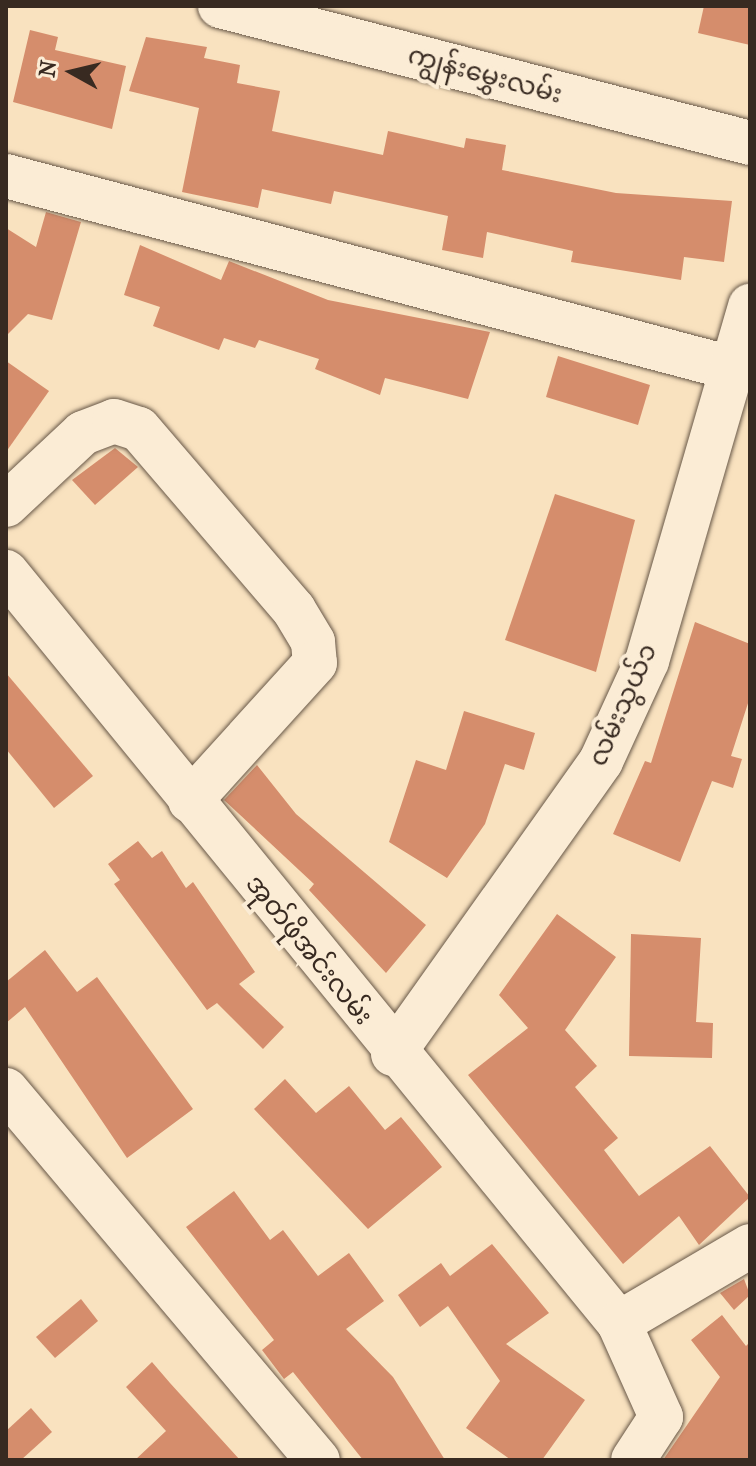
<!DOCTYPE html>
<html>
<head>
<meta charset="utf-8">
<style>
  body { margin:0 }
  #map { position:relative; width:756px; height:1466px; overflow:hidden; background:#f9e2bf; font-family:"IM FELL French Canon","Noto Sans Myanmar",serif }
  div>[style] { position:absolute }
  .building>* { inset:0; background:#d58d6c }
  .roads { filter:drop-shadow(0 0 2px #685848) drop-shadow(0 0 2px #685848) }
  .minor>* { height:44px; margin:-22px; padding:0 22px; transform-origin:22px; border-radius:22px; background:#fbecd5 }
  span { translate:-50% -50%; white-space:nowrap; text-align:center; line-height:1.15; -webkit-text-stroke:8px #fbecd5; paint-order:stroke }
  .street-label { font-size:26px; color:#382a21 }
  .frame { position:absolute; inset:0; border:8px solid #382a21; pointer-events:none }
  .north { position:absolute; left:32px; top:32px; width:80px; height:80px; -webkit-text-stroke:6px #fbecd5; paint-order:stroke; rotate:278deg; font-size:22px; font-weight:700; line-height:32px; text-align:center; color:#382a21 }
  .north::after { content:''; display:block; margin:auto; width:28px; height:36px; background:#382a21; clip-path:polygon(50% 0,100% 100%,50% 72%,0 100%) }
</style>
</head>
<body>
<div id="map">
  <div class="building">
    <div style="clip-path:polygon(704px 6px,750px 6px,750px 45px,698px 33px)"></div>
    <div style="clip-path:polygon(30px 30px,58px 37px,55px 50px,126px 66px,112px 129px,13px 102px)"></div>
    <div style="clip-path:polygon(146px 37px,207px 47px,204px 58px,240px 65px,237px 83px,280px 91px,272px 131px,383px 155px,388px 131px,464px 148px,466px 138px,506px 145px,502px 170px,616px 193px,732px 201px,724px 262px,684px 257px,681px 280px,571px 262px,573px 251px,487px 232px,483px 258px,442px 250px,448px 216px,334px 191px,331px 204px,262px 189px,258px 208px,182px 192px,199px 108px,129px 91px)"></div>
    <div style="clip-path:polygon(46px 212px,81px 222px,52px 320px,28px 314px,6px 336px,6px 228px,36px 247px)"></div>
    <div style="clip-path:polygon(140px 245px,221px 280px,229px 261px,328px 300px,490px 332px,468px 399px,385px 378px,380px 395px,315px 369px,319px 359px,259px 340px,255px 348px,224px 338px,219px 350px,153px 326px,160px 307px,124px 295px)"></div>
    <div style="clip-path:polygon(558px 356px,650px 385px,638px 425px,546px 397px)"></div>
    <div style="clip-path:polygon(6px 361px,49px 391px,6px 452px)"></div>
    <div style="clip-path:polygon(115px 448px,138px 467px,95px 505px,72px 480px)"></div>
    <div style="clip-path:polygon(555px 494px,635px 520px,596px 672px,505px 640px)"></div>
    <div style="clip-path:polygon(695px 622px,750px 644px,750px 697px,731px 756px,742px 759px,733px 788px,712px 781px,680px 862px,613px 834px,645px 761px,651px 763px)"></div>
    <div style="clip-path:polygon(6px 673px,93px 776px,54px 808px,6px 749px)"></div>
    <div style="clip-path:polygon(464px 711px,535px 733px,524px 770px,505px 764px,485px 824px,447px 878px,389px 842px,416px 760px,446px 770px)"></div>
    <div style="clip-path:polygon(257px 765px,296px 814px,426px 925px,386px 973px,309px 890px,314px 884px,224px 800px)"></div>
    <div style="clip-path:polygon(138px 841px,152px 858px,162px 851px,186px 888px,193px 882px,255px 972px,239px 984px,284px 1027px,263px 1049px,217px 1003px,207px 1010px,114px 884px,120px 880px,108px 864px)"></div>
    <div style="clip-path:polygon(557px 914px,616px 957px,565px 1030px,597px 1066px,575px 1087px,618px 1138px,604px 1150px,639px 1196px,710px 1146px,750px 1197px,699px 1245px,679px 1216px,623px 1264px,468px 1075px,528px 1028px,499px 995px)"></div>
    <div style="clip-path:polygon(631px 934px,701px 938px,696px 1022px,713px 1023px,712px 1058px,629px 1056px)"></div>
    <div style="clip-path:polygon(45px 950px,77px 992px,97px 977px,193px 1109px,127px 1158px,25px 1007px,6px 1023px,6px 982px)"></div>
    <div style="clip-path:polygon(285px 1079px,316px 1113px,349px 1086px,385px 1130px,401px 1117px,442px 1167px,368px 1229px,254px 1109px)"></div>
    <div style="clip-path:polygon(234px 1191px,270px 1240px,283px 1230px,318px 1276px,349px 1253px,384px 1301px,346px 1329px,393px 1377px,445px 1460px,363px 1460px,293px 1372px,284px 1379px,262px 1350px,274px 1340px,186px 1227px)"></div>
    <div style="clip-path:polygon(492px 1244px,549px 1313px,506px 1344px,585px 1400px,542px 1460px,511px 1460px,466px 1428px,500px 1381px,448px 1306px,420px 1327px,398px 1295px,441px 1263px,450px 1276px)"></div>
    <div style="clip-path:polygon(744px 1279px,750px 1295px,734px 1310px,720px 1293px)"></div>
    <div style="clip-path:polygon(81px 1299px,98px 1321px,55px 1358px,36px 1337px)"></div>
    <div style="clip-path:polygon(722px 1315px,746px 1346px,750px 1342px,750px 1460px,663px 1460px,720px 1377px,691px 1340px)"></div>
    <div style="clip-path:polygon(152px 1362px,170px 1383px,240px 1460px,135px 1460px,166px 1431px,126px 1387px)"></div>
    <div style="clip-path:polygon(31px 1408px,52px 1432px,21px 1460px,6px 1460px,6px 1431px)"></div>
  </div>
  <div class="roads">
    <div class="minor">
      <div style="left:220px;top:6px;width:547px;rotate:14.49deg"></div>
      <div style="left:6px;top:176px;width:750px;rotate:14.83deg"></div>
      <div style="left:6px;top:505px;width:105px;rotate:-43.1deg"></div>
      <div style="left:83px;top:433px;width:33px;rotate:-21deg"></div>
      <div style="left:114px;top:421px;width:26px;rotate:18deg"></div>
      <div style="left:139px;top:429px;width:238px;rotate:49.4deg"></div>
      <div style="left:294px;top:610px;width:37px;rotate:59deg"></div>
      <div style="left:313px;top:642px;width:21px;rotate:85deg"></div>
      <div style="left:315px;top:663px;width:186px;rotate:132.2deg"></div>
      <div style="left:6px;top:572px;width:969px;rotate:50.78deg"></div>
      <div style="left:619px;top:1323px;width:103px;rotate:65.9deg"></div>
      <div style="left:661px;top:1417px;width:51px;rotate:123.1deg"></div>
      <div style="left:393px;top:1054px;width:359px;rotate:-54.6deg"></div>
      <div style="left:601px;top:761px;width:110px;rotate:-65.3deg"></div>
      <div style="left:647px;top:661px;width:370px;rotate:-73.8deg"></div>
      <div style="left:6px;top:1090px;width:484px;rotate:49.9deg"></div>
      <div style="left:619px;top:1323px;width:152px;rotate:-30.4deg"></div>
    </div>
  </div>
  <div class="street-label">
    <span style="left:485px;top:75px;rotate:15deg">ကျွန်းမွှေးလမ်း</span>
    <span style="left:623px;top:705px;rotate:-66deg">လမ်းသွယ်၁</span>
    <span style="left:309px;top:950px;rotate:51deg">အုတ်ဖိုအင်းလမ်း</span>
  </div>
  <div class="frame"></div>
  <div class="north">N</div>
</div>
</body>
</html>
